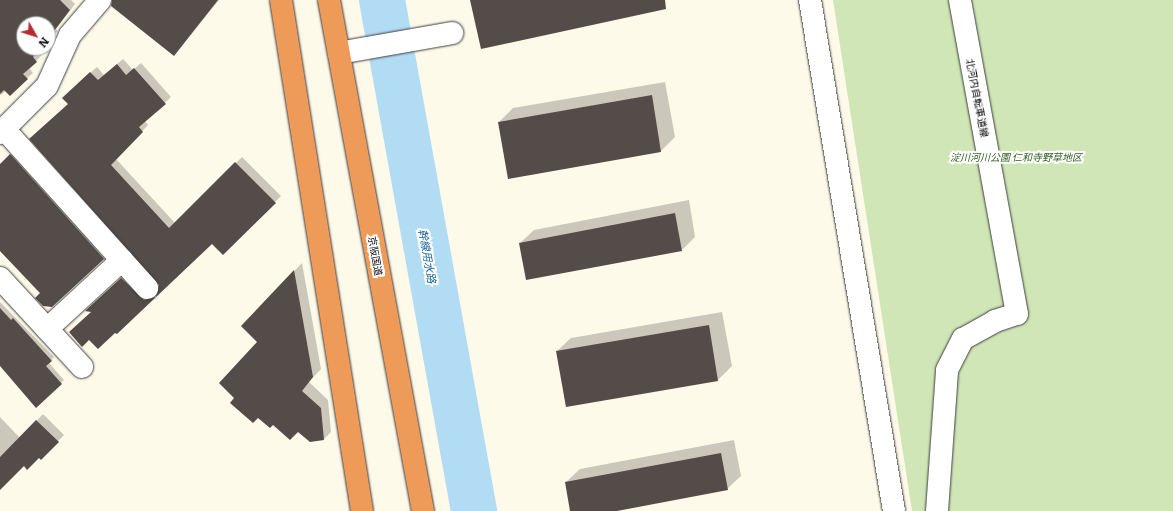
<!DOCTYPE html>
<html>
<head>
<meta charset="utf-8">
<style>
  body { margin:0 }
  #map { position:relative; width:1173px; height:511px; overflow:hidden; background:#fefaea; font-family:Literata,"Noto Sans JP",serif }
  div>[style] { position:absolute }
  .green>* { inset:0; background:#d0e6b6 }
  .shadow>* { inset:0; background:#0003 }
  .river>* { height:46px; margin:-23px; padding:0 23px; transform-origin:23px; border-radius:23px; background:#b2dcf3 }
  .building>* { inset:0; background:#534c48 }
  .roads { filter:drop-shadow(0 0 1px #3e3e3e) drop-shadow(0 0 1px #3e3e3e) }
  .minor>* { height:22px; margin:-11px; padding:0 11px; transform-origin:11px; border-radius:11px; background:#fff }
  .highway>* { height:22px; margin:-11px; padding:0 11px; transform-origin:11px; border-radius:11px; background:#ee9a59 }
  span { translate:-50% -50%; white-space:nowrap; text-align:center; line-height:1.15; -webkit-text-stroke:4px #fff; paint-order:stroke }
  .street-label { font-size:10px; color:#0b0b0b }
  .park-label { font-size:10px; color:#2e5f1f; font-style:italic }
  .water-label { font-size:11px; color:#1b6396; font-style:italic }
  .north { position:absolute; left:16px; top:16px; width:40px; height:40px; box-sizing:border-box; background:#fff; border:1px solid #9d9d9d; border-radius:50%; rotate:129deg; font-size:11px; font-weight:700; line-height:16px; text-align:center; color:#0b0b0b }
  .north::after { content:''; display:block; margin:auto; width:14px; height:18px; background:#b42a34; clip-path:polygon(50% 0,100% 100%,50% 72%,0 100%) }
</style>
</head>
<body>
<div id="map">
  <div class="green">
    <div style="clip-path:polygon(833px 0,1173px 0,1173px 511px,912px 511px)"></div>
  </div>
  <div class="shadow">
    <div style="clip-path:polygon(0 0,71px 0,75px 4px,56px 29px,58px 31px,48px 41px,48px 24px,24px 24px,24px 48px,41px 48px,38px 51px,42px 55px,29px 68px,33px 73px,27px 78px,0 95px)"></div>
    <div style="clip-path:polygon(112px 0,219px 0,174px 55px)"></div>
    <div style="clip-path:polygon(123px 59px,133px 70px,141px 63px,171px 97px,145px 121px,148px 125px,116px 159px,175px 223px,242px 157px,281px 196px,223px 254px,212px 243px,117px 333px,92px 305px,127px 273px,150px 295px,158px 293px,160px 285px,69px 104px,69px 92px,97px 67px,104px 75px)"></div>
    <div style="clip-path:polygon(665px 82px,675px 137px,661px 151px,509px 178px,499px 122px,513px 108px)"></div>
    <div style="clip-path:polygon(15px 151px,108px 254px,52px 306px,0 251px,0 165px)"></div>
    <div style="clip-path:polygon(689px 200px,695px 237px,682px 250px,520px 243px,534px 230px)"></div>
    <div style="clip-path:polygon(302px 263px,321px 369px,309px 382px,328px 400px,331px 432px,324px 439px,274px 424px,236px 398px,258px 342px,242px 326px)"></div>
    <div style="clip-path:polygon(0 302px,54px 357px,49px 363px,64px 380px,36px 407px,0 353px)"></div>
    <div style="clip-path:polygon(722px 312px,732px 366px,718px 380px,566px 406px,557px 351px,571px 338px)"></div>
    <div style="clip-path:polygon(43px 414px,64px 435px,41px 459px,39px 456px,24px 465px,0 489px,0 417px,20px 438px)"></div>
    <div style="clip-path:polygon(734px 440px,741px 476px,727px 489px,612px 511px,571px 511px,566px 482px,580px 469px)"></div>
  </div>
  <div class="river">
    <div style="left:382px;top:0;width:519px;rotate:79.79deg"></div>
  </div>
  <div class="building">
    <div style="clip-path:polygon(0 0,60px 0,70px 10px,48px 39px,48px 24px,24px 24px,24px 48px,41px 48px,33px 57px,37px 62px,23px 74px,28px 79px,10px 96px,4px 90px,0 94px)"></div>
    <div style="clip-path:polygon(112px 0,218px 0,174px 56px,111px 6px)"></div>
    <div style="clip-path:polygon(470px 0,665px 0,666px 9px,481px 49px)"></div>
    <div style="clip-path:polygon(117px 64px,126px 75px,134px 68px,166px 104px,139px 127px,143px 132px,111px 165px,169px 228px,235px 162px,276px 203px,223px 255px,212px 244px,117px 334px,115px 333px,98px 349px,89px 340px,82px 347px,69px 332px,91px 312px,85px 311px,121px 278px,144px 300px,156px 297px,159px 285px,29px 139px,68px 104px,62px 98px,90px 72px,98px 80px)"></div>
    <div style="clip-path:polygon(652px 95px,661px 152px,508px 179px,498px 122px)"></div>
    <div style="clip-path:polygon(10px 154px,104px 259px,52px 307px,43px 306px,35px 298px,40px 293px,0 251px,0 164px)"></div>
    <div style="clip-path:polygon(675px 213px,682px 251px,526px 280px,519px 243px)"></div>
    <div style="clip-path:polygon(294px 270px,313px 377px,302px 391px,321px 408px,324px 440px,310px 442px,298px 432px,290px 440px,273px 425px,270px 428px,258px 418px,253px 423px,230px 403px,234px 398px,219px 383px,257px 342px,241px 326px)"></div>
    <div style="clip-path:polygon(0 308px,11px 320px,13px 318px,52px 361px,46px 366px,62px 384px,36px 408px,0 366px)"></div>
    <div style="clip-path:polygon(709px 325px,718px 381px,566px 407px,556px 351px)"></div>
    <div style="clip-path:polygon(36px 420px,59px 442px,41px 460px,39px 458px,27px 470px,24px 466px,0 490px,0 457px)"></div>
    <div style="clip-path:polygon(721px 453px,728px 490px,617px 511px,570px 511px,565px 482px)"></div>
  </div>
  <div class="roads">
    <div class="minor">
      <div style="left:810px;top:0;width:518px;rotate:80.67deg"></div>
      <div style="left:339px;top:53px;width:115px;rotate:-10deg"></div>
      <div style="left:4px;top:129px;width:214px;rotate:48deg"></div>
      <div style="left:0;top:133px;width:66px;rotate:-45deg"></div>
      <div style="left:47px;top:86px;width:56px;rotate:-65.7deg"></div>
      <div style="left:70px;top:35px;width:46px;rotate:-49.4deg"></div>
      <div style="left:0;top:278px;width:121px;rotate:47.3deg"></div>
      <div style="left:47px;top:329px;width:102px;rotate:-42.6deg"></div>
      <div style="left:937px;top:511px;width:141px;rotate:-85.9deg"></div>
      <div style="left:947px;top:370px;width:35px;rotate:-63deg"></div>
      <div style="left:963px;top:339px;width:37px;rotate:-29deg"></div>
      <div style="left:995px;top:321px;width:23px;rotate:-18deg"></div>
      <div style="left:1017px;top:314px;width:319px;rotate:-100.3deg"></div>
    </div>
    <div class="highway">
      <div style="left:281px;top:0;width:517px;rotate:80.99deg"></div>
      <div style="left:329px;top:0;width:520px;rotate:79.58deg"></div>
    </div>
  </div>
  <div class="street-label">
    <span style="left:978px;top:98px;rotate:79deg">北河内自転車道線</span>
    <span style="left:376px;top:256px;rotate:80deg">京阪国道</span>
  </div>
  <div class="park-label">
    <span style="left:1016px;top:157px">淀川河川公園 仁和寺野草地区</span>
  </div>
  <div class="water-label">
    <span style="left:428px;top:256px;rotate:80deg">幹線用水路</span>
  </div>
  <div class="north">N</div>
</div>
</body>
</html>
